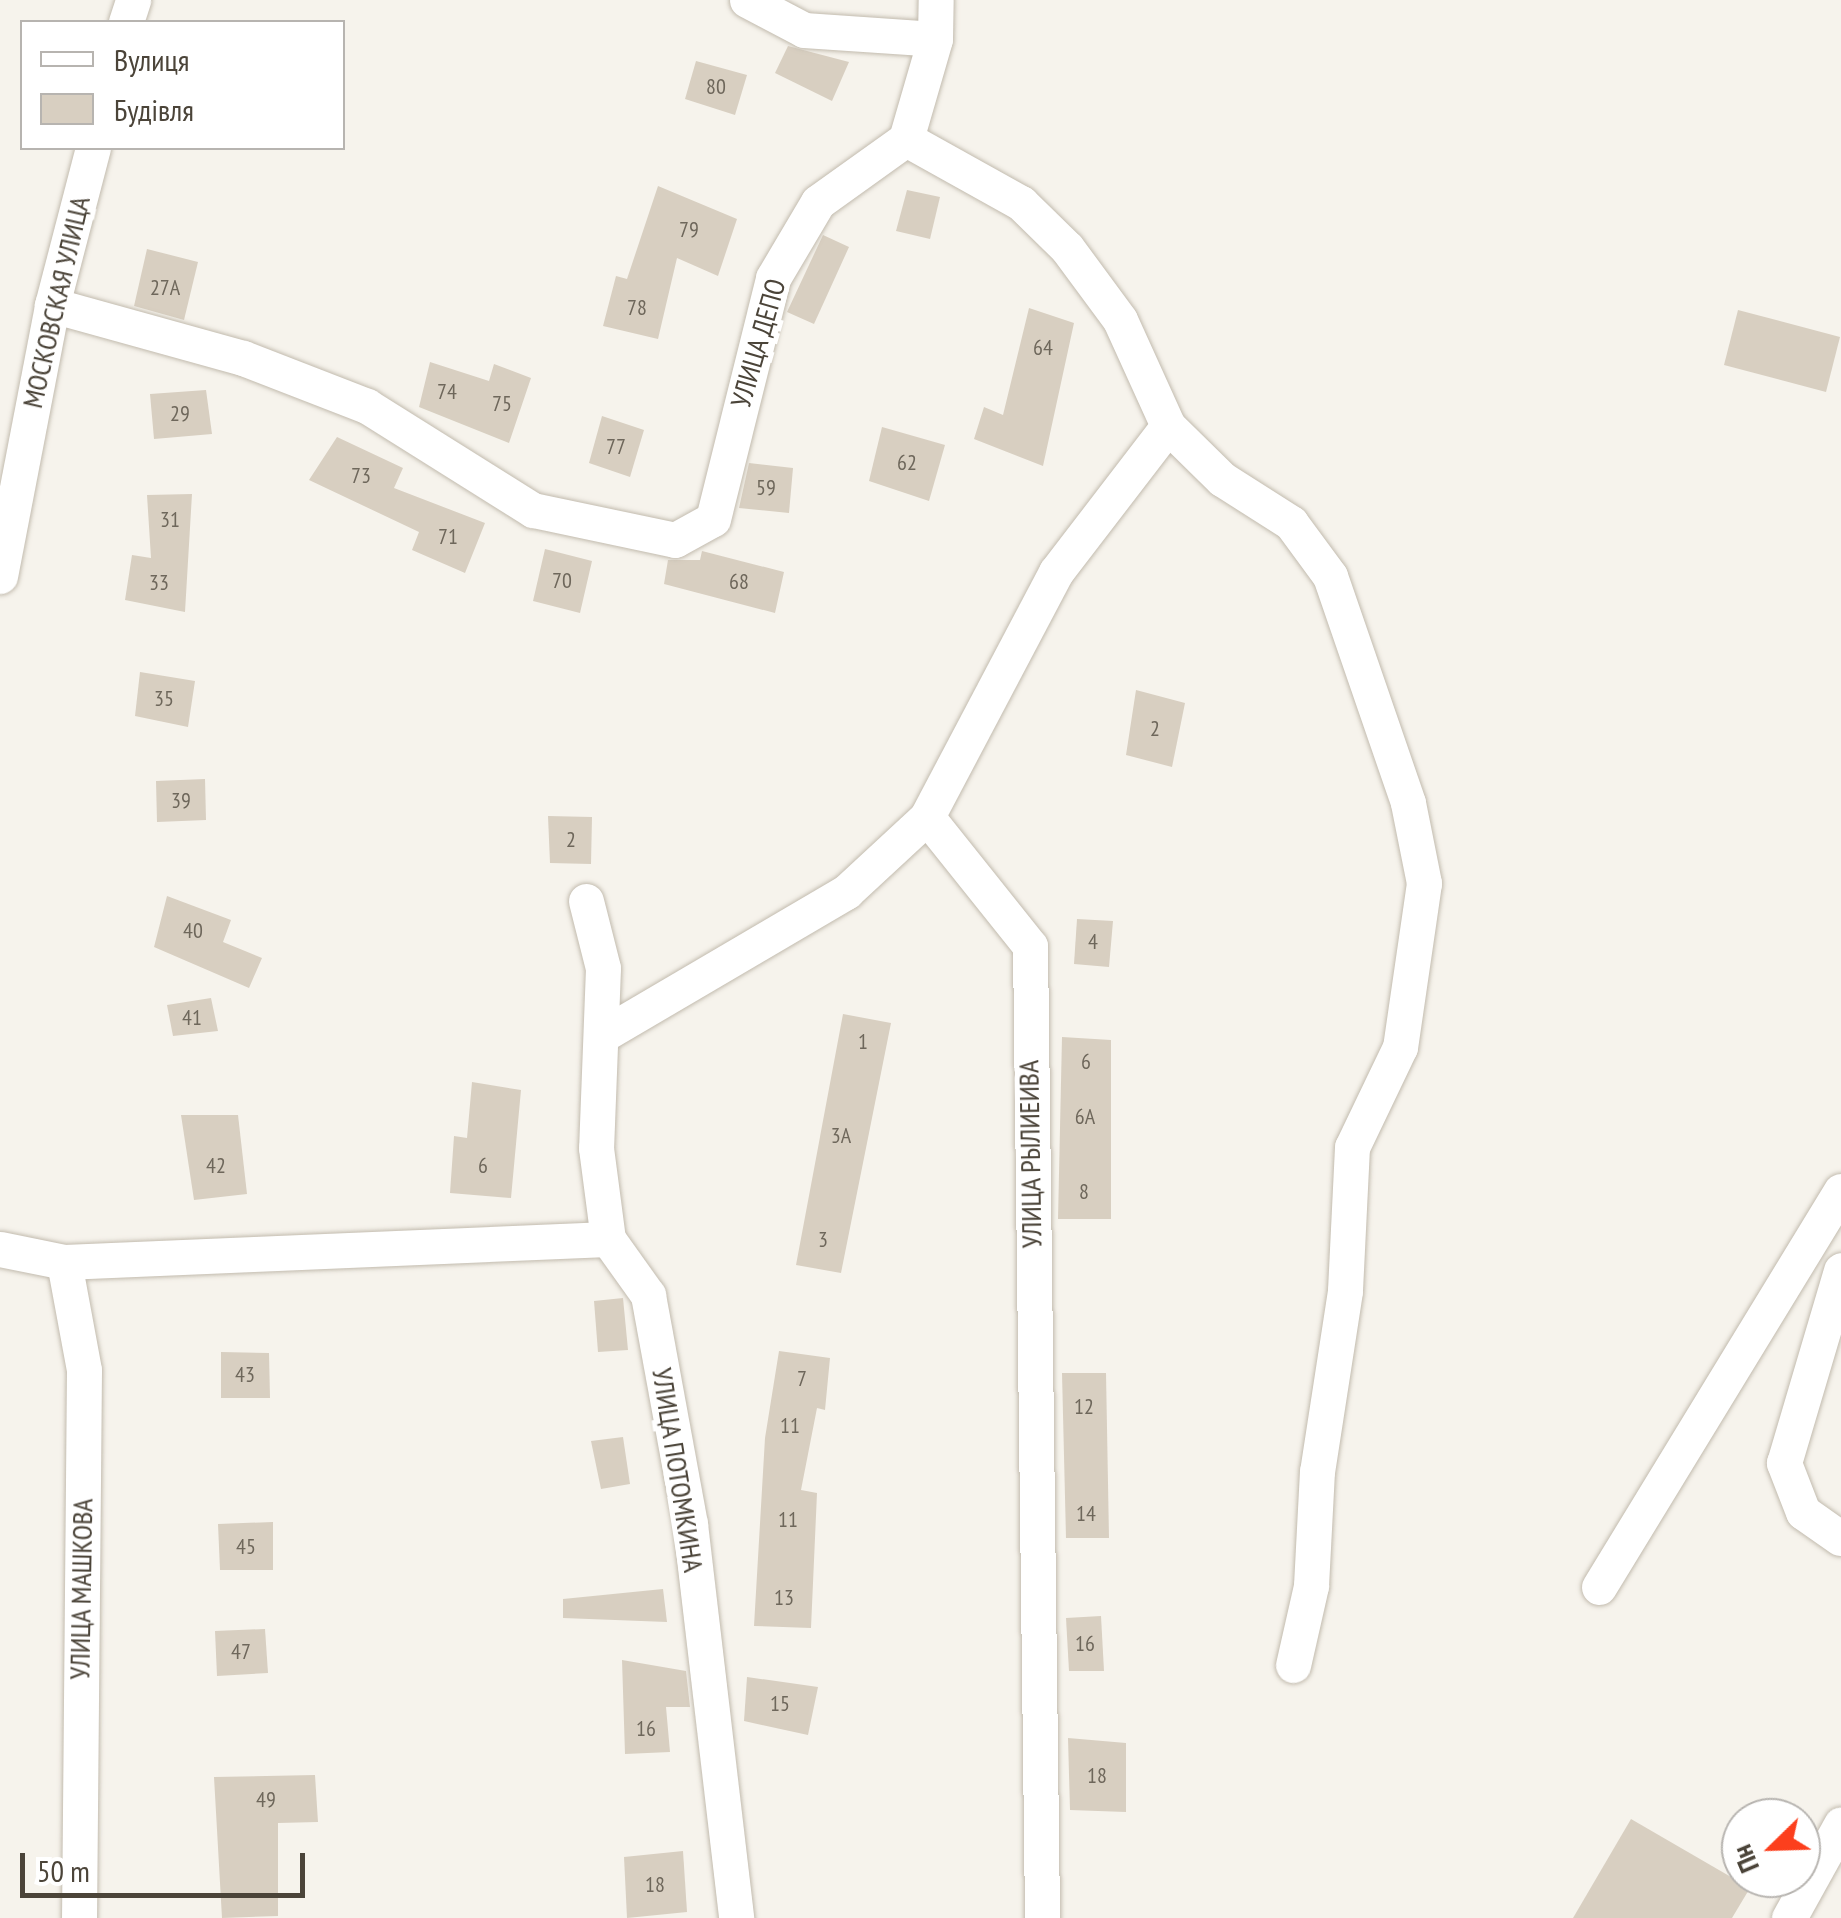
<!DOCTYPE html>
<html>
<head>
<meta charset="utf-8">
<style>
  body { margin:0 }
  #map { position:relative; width:1841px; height:1918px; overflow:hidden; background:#f6f3ec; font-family:"PT Sans Narrow",sans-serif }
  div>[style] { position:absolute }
  .building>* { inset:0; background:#d8cfc1 }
  .roads { filter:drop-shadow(0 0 2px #c2bbae) drop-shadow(0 0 2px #c2bbae) }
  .street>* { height:35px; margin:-17.5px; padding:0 17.5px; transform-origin:17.5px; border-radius:17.5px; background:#fff }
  span { translate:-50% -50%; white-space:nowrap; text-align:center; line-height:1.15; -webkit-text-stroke:10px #fff; paint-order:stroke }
  .number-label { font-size:22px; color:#6e675b }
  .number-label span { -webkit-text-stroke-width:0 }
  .street-label { font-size:28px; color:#4b4439 }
  .legend { position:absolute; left:20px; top:20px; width:325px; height:130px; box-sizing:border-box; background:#fff; border:2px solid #b7b4b0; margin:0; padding:12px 18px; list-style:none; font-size:30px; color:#4b4439 }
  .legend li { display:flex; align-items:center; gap:20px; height:50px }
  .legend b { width:50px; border:2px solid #b7b4b0 }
  .north { position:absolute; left:1721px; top:1798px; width:100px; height:100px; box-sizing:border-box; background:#fff; border:2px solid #b7b4b0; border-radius:50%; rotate:247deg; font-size:28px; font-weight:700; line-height:40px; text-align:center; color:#4b4439 }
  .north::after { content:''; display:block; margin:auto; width:35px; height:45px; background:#fc3f1d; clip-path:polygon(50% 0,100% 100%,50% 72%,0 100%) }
  .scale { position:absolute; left:20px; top:1853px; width:285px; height:45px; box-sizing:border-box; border:5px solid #4b4439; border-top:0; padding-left:12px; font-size:30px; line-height:35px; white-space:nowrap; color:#4b4439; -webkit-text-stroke:8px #fff; paint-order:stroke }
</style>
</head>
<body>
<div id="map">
  <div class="building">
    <div style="clip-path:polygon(788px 46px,849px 62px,832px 101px,775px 73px)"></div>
    <div style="clip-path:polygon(696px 61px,747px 75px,735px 115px,685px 99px)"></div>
    <div style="clip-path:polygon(658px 186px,737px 219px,718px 276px,677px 258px,658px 339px,603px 326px,616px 276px,627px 279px)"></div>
    <div style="clip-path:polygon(907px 190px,940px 197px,930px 239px,896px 231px)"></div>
    <div style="clip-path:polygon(823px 235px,849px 247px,814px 324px,787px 312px)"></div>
    <div style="clip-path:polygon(147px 249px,198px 262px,184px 320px,134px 306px)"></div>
    <div style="clip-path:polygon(1029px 308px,1074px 323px,1043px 466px,974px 439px,984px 407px,1003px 415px)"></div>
    <div style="clip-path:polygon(1738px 310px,1840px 337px,1826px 392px,1724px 365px)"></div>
    <div style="clip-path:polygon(430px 362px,489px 381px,494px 364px,531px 378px,509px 443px,419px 407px)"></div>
    <div style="clip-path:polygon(206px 390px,212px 434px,154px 439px,150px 394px)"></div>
    <div style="clip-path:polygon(602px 416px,644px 430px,630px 477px,589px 463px)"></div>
    <div style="clip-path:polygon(882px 427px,945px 445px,929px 501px,869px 481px)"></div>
    <div style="clip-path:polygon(337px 437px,403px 468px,394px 488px,485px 523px,465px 573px,412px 550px,419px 532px,309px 480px)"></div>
    <div style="clip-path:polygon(749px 463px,793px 468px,789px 513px,739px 508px)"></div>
    <div style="clip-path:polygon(192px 494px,185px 612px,125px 600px,132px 555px,151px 558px,147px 495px)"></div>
    <div style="clip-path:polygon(545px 549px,592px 561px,580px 613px,533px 601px)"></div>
    <div style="clip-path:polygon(702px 551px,784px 572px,775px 613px,664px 584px,668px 560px,700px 560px)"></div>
    <div style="clip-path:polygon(140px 672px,195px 681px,188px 727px,135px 716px)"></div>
    <div style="clip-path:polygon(1136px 690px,1185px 703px,1172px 767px,1126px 755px)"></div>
    <div style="clip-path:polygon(205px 779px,206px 820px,157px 822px,156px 781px)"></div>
    <div style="clip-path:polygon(548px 816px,592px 817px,591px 864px,550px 863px)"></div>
    <div style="clip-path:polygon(167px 896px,231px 920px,223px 942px,262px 958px,249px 988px,154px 947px)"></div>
    <div style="clip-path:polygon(1077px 919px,1113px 921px,1109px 967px,1074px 964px)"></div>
    <div style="clip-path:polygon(211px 998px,218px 1031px,173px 1036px,167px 1005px)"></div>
    <div style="clip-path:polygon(843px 1014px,891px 1023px,841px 1273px,796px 1265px)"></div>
    <div style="clip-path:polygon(1062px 1037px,1111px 1040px,1111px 1219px,1058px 1219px)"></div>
    <div style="clip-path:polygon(472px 1082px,521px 1090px,511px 1198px,450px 1193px,454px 1136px,467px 1138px)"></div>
    <div style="clip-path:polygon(181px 1115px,238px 1115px,247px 1194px,194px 1200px)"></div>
    <div style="clip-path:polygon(623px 1298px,628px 1350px,598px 1352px,594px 1301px)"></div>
    <div style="clip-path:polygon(779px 1351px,830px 1358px,825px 1410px,817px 1408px,801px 1490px,817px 1493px,811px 1628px,754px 1626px,765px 1438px)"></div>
    <div style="clip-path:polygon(221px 1352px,269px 1353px,270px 1398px,221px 1398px)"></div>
    <div style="clip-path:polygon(1062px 1373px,1106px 1373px,1109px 1538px,1066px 1538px)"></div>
    <div style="clip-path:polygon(623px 1437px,630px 1484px,601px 1489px,591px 1441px)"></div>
    <div style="clip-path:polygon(273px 1522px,273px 1570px,220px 1570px,218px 1524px)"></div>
    <div style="clip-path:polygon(663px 1589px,667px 1622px,563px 1618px,563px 1599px)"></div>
    <div style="clip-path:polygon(1101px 1616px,1104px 1671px,1069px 1671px,1066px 1618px)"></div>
    <div style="clip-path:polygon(265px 1629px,268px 1673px,217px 1676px,215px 1631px)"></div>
    <div style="clip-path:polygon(622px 1660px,686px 1671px,690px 1707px,666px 1707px,670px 1752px,625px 1754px)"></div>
    <div style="clip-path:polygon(747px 1677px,818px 1687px,808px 1735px,744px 1721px)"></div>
    <div style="clip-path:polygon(1068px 1738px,1126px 1743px,1126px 1812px,1070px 1810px)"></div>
    <div style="clip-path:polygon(315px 1775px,318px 1822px,278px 1823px,278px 1916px,222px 1918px,214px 1777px)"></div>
    <div style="clip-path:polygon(1631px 1819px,1750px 1888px,1732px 1918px,1573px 1918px)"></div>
    <div style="clip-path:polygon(683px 1851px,687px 1912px,627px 1918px,624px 1857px)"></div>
  </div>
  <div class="roads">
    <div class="street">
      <div style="left:747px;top:0;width:64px;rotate:27.8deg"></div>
      <div style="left:804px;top:30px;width:131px;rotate:3.9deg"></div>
      <div style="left:126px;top:22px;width:23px;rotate:-72deg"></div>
      <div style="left:906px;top:139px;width:132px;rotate:29.1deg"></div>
      <div style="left:1021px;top:203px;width:64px;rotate:44.4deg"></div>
      <div style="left:1067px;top:248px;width:89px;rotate:53.6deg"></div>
      <div style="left:1120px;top:320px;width:116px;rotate:65.6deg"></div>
      <div style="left:1168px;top:426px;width:184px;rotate:127.5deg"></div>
      <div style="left:1056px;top:572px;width:277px;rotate:117.8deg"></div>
      <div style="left:52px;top:305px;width:198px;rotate:15.5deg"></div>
      <div style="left:243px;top:358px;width:133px;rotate:21.2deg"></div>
      <div style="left:367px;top:406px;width:196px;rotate:32.1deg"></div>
      <div style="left:533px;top:510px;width:145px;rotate:11.9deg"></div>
      <div style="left:675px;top:540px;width:43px;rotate:-28.9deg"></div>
      <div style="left:713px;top:519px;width:248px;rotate:-76deg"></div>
      <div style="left:773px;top:278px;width:88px;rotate:-59.4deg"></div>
      <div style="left:818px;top:202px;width:108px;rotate:-35.6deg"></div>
      <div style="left:906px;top:139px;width:104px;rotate:-73.8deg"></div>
      <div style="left:935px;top:39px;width:39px;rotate:-89deg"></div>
      <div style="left:1168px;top:426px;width:76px;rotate:44.5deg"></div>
      <div style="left:1222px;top:479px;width:82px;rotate:32.5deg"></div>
      <div style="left:1291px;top:523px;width:66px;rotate:53.7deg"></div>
      <div style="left:1330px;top:576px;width:240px;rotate:71deg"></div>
      <div style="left:1408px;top:803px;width:82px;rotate:78.7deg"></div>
      <div style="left:1424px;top:883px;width:166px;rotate:98.3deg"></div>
      <div style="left:1400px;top:1047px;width:111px;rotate:115.6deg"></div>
      <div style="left:1352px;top:1147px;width:144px;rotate:92.8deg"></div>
      <div style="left:1345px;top:1291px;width:182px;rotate:98.8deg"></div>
      <div style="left:1317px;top:1471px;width:115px;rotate:93deg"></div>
      <div style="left:1311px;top:1586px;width:81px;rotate:102.8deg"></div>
      <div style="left:0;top:576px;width:276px;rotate:-79.1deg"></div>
      <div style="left:52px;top:305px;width:162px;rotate:-75.4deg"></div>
      <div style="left:586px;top:901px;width:69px;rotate:75.8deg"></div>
      <div style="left:603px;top:968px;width:180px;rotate:92.2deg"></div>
      <div style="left:596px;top:1148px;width:92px;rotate:82.5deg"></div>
      <div style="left:608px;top:1239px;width:69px;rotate:54.5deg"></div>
      <div style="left:648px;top:1295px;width:233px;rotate:79.6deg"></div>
      <div style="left:690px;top:1524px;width:397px;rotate:83.3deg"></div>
      <div style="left:604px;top:1034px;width:281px;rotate:-30.4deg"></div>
      <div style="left:846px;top:892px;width:110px;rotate:-42.8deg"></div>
      <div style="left:927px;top:817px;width:165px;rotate:51.4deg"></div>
      <div style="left:1030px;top:946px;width:972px;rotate:89.29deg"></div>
      <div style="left:0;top:1249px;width:65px;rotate:11.5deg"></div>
      <div style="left:64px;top:1262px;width:544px;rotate:-2.42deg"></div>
      <div style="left:64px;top:1262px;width:110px;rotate:79.5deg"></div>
      <div style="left:84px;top:1370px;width:548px;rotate:90.52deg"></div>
      <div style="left:1840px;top:1538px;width:45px;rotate:-144.9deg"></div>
      <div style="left:1803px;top:1512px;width:53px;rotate:-111.2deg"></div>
      <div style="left:1784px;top:1463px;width:201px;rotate:-73.5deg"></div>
      <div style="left:1599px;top:1587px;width:464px;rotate:-58.6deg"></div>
      <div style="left:1789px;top:1918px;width:107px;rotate:-61deg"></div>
    </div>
  </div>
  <div class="number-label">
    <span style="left:716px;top:87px">80</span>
    <span style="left:689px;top:230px">79</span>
    <span style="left:165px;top:288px">27А</span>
    <span style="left:637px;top:308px">78</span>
    <span style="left:1043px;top:348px">64</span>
    <span style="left:447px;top:392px">74</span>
    <span style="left:502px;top:404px">75</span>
    <span style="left:180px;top:414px">29</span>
    <span style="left:616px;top:447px">77</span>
    <span style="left:907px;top:463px">62</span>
    <span style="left:361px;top:476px">73</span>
    <span style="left:766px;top:488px">59</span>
    <span style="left:170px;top:520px">31</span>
    <span style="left:448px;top:537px">71</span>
    <span style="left:562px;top:581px">70</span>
    <span style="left:739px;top:582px">68</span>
    <span style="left:159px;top:583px">33</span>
    <span style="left:164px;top:699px">35</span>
    <span style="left:1155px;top:729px">2</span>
    <span style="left:181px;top:801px">39</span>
    <span style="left:571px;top:840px">2</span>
    <span style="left:193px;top:931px">40</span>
    <span style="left:1093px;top:942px">4</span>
    <span style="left:192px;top:1018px">41</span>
    <span style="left:863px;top:1042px">1</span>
    <span style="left:1086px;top:1062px">6</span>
    <span style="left:1085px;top:1117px">6А</span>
    <span style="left:841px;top:1136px">3А</span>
    <span style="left:216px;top:1166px">42</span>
    <span style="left:483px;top:1166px">6</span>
    <span style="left:1084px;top:1192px">8</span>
    <span style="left:823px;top:1240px">3</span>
    <span style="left:245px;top:1375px">43</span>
    <span style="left:802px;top:1379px">7</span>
    <span style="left:1084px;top:1407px">12</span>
    <span style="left:790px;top:1426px">11</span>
    <span style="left:1086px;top:1514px">14</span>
    <span style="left:788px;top:1520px">11</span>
    <span style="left:246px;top:1547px">45</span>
    <span style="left:784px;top:1598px">13</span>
    <span style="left:1085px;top:1644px">16</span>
    <span style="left:241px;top:1652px">47</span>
    <span style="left:780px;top:1704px">15</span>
    <span style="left:646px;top:1729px">16</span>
    <span style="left:1097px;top:1776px">18</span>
    <span style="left:266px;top:1800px">49</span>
    <span style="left:655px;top:1885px">18</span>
  </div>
  <div class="street-label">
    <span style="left:56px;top:302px;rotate:-77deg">МОСКОВСКАЯ УЛИЦА</span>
    <span style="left:758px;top:343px;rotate:-74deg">УЛИЦА ДЕПО</span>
    <span style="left:1030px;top:1154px;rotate:-91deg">УЛИЦА РЫЛИЕИВА</span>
    <span style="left:678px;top:1470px;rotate:81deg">УЛИЦА ПОТОМКИНА</span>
    <span style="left:81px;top:1589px;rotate:-89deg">УЛИЦА МАШКОВА</span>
  </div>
  <ul class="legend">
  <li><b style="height:12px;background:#fff"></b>Вулиця</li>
  <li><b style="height:28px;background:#d8cfc1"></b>Будівля</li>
  </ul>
  <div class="north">Пн</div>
  <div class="scale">50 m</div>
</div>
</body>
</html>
